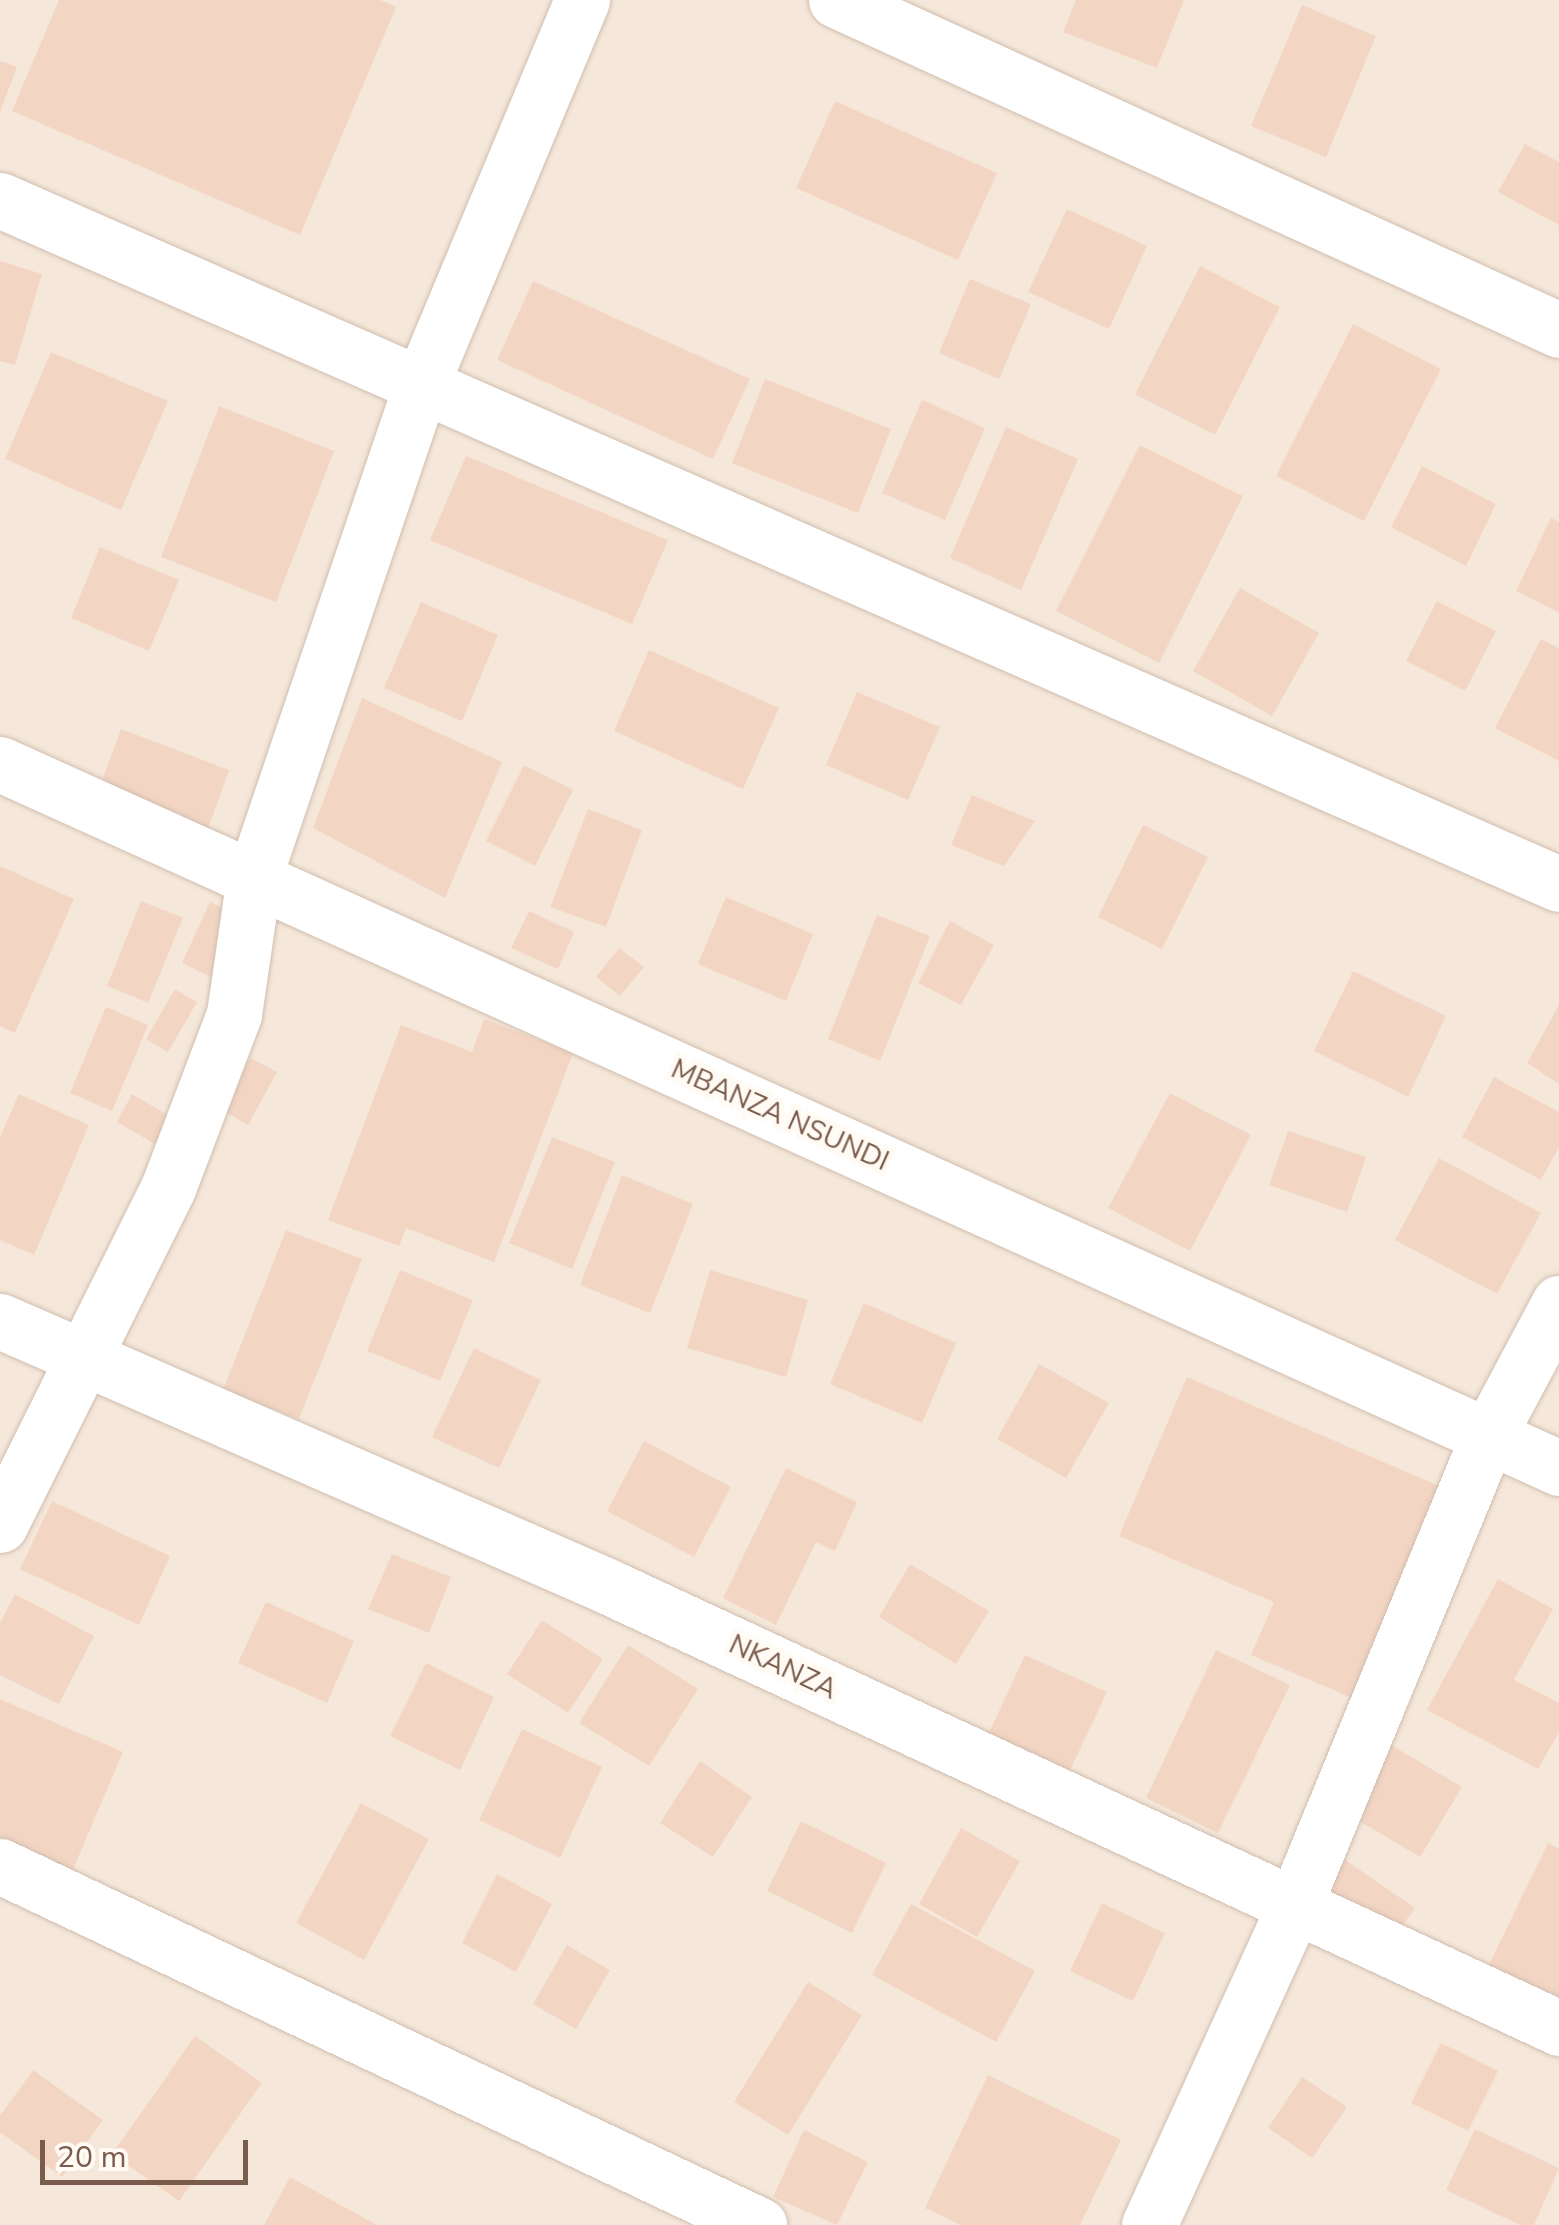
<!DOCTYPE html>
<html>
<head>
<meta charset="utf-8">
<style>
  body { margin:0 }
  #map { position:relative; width:1559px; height:2225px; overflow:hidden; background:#fdf6ec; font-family:"Nunito Sans",sans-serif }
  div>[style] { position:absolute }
  .residential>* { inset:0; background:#f5e8da }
  .building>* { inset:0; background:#f3d5c3 }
  .roads { filter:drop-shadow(0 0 2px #d1beb0) drop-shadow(0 0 2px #d1beb0) }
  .minor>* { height:55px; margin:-27.5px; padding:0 27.5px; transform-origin:27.5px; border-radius:27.5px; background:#fff }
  span { translate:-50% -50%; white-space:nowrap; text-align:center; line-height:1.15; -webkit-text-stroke:10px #fffaf3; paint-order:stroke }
  .street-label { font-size:28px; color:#7a5c4d }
  .scale { position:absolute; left:40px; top:2140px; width:208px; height:45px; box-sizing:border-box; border:5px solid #7a5c4d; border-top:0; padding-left:12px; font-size:30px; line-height:35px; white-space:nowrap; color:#7a5c4d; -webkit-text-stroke:8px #fffaf3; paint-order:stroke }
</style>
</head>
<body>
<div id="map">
  <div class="residential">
    <div style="clip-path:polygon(0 0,1559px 0,1559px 2225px,0 2225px)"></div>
  </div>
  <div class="building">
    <div style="clip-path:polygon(59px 0,380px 0,396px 7px,300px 235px,12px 111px)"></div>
    <div style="clip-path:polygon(1076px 0,1184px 0,1157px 68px,1063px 32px)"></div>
    <div style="clip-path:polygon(1302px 5px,1376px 36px,1326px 157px,1251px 126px)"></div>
    <div style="clip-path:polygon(0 61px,17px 67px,0 112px)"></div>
    <div style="clip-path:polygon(835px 101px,997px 173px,958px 260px,796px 188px)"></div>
    <div style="clip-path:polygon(1525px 144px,1559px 162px,1559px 225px,1498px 192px)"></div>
    <div style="clip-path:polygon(1067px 209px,1147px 246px,1109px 329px,1028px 292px)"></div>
    <div style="clip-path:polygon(0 261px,42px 274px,15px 365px,0 361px)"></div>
    <div style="clip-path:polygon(1200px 266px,1280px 307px,1215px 435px,1135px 394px)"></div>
    <div style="clip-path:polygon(970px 279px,1031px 304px,999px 379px,939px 353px)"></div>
    <div style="clip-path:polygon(533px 281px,750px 379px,713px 459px,497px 360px)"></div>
    <div style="clip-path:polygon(1353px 324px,1441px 369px,1364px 521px,1276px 476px)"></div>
    <div style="clip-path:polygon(51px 352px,168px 401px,121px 510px,5px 459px)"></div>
    <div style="clip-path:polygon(765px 379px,891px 429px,858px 513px,732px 463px)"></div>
    <div style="clip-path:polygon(922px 400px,985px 428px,945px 520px,882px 493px)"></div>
    <div style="clip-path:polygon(219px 406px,334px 451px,276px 602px,161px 557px)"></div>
    <div style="clip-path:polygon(1006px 427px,1078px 459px,1021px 590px,950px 558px)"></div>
    <div style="clip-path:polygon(1140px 445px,1243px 496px,1159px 663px,1056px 611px)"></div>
    <div style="clip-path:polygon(466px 456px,668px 540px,632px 624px,430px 540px)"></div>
    <div style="clip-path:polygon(1422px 466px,1496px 504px,1466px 566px,1391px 527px)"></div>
    <div style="clip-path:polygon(1551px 518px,1559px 522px,1559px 613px,1516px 591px)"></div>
    <div style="clip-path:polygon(100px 547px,179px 580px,149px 651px,71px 618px)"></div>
    <div style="clip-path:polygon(1240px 588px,1319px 633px,1272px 716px,1193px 671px)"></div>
    <div style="clip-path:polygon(1437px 601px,1496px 631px,1465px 691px,1406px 661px)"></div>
    <div style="clip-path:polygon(421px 602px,498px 635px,462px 721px,384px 688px)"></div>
    <div style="clip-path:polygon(1541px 639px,1559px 648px,1559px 761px,1495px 728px)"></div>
    <div style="clip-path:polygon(649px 650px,779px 708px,743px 789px,614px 731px)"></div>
    <div style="clip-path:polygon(857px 692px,940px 727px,908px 800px,826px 765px)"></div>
    <div style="clip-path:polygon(362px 698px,502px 762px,445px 898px,313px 828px)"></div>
    <div style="clip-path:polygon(121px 729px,229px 770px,203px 843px,94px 802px)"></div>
    <div style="clip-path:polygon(524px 765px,573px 790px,535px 866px,486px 841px)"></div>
    <div style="clip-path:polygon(972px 795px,1035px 821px,1004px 866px,951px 845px)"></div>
    <div style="clip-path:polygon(588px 809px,642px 830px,606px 927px,550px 907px)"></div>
    <div style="clip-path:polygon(1143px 825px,1208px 857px,1162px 949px,1098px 917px)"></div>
    <div style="clip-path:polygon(0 866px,74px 899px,15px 1033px,0 1026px)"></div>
    <div style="clip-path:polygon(726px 897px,813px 934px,786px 1001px,698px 964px)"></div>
    <div style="clip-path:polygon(141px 901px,183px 918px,148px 1003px,107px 986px)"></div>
    <div style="clip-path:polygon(210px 902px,265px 927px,236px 989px,182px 963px)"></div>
    <div style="clip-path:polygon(529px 911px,574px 932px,558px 969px,511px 948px)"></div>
    <div style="clip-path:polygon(877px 915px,930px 936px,880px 1061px,828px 1039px)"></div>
    <div style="clip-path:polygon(950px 921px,994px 945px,961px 1005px,918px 983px)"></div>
    <div style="clip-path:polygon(619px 948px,644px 967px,620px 996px,596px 977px)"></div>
    <div style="clip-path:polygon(1353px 971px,1446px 1016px,1408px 1097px,1314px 1051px)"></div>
    <div style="clip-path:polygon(175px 989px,197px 1002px,168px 1052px,146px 1039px)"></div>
    <div style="clip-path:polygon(1559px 1005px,1559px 1084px,1527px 1063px)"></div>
    <div style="clip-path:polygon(106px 1007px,148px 1025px,112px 1111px,70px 1093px)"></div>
    <div style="clip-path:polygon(484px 1019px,573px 1053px,494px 1262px,406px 1228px,399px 1246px,328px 1220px,401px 1025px,472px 1052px)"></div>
    <div style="clip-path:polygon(250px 1058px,277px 1072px,248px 1125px,222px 1110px)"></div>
    <div style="clip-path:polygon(1494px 1077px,1559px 1112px,1559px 1147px,1541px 1180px,1462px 1137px)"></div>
    <div style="clip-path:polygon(1170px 1093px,1251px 1135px,1190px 1251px,1108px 1208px)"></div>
    <div style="clip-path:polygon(19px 1094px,89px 1125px,34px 1255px,0 1240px,0 1137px)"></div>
    <div style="clip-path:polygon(132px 1094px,186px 1126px,170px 1153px,117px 1122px)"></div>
    <div style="clip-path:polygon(1288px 1131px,1366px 1157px,1347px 1212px,1269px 1185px)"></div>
    <div style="clip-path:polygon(552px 1137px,615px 1162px,572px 1269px,509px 1243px)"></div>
    <div style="clip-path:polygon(1439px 1158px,1541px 1213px,1497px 1294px,1395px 1240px)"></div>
    <div style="clip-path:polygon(622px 1175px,693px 1204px,650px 1313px,580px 1285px)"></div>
    <div style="clip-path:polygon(286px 1230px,362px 1259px,299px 1419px,223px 1390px)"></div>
    <div style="clip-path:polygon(400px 1270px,473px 1300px,440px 1381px,367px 1351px)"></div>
    <div style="clip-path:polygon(710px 1270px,808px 1300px,786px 1377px,687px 1348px)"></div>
    <div style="clip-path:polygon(864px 1303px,956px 1343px,922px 1423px,830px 1384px)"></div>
    <div style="clip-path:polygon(474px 1348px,541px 1380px,499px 1468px,432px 1437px)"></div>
    <div style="clip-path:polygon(1039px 1364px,1109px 1403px,1066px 1478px,997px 1439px)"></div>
    <div style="clip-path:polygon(1187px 1377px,1446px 1489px,1357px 1700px,1251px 1655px,1274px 1602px,1119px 1536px)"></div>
    <div style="clip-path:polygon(644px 1441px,731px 1487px,694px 1557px,607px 1511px)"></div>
    <div style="clip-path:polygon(786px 1468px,857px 1502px,835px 1551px,816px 1542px,776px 1625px,723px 1598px)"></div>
    <div style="clip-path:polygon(52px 1501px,170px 1556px,139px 1625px,20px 1569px)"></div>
    <div style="clip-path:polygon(392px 1554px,451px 1577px,429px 1633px,368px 1609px)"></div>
    <div style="clip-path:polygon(910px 1564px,989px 1611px,956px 1664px,879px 1617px)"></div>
    <div style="clip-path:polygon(1498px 1579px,1553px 1609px,1514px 1680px,1559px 1703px,1559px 1732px,1538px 1769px,1427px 1710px)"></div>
    <div style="clip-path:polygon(15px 1594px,94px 1636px,59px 1704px,0 1675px,0 1623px)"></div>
    <div style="clip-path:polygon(266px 1602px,354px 1641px,327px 1703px,238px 1663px)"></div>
    <div style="clip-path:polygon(542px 1620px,603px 1659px,568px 1713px,507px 1674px)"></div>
    <div style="clip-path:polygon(628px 1645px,698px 1689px,649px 1766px,579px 1723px)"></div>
    <div style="clip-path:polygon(1216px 1650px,1290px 1685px,1218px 1833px,1146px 1798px)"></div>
    <div style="clip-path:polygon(1025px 1655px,1107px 1692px,1063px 1785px,982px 1748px)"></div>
    <div style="clip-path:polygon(426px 1663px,494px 1697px,460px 1770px,390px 1736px)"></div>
    <div style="clip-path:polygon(0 1699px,123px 1752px,69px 1879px,0 1850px)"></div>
    <div style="clip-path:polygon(522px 1729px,602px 1767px,560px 1858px,479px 1820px)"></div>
    <div style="clip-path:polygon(1391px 1745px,1462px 1787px,1420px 1857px,1349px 1815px)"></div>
    <div style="clip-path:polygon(700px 1761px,752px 1797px,713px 1857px,660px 1823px)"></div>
    <div style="clip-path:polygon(361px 1803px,429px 1839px,364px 1960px,296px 1923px)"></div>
    <div style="clip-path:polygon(801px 1821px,886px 1863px,852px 1933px,767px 1891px)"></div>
    <div style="clip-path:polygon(961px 1828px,1020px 1861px,977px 1937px,919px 1904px)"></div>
    <div style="clip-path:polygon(1548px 1843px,1559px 1849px,1559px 2006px,1486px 1971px)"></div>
    <div style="clip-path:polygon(1341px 1857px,1415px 1908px,1390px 1944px,1316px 1892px)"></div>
    <div style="clip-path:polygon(497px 1874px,552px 1904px,516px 1972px,462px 1943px)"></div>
    <div style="clip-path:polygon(1102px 1903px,1165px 1933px,1133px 2001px,1070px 1971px)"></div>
    <div style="clip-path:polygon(911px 1904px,1035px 1971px,996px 2042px,872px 1975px)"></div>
    <div style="clip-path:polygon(567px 1945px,610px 1970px,576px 2029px,533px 2004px)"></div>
    <div style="clip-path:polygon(808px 1982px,862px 2015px,788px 2135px,734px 2102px)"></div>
    <div style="clip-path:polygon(195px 2036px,262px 2083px,179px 2201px,112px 2154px)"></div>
    <div style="clip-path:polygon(1441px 2043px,1498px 2071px,1468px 2131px,1411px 2103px)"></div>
    <div style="clip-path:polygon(33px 2070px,103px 2120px,62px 2177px,0 2132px,0 2116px)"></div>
    <div style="clip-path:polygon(988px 2075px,1121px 2140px,1080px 2225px,961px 2225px,925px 2208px)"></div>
    <div style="clip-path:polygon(1302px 2077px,1347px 2107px,1312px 2158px,1268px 2128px)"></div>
    <div style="clip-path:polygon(1475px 2129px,1559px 2168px,1534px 2225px,1520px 2225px,1446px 2190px)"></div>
    <div style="clip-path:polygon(804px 2130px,868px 2162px,837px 2225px,773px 2197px)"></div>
    <div style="clip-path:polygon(290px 2177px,377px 2225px,264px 2225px)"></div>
  </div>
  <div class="roads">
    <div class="minor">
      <div style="left:836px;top:0;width:795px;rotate:24.53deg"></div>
      <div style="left:0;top:200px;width:1702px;rotate:23.69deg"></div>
      <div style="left:0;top:764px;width:1711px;rotate:24.3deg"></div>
      <div style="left:0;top:1321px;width:662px;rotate:23.58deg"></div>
      <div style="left:607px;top:1586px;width:1050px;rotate:24.9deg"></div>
      <div style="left:0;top:1525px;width:377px;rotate:-63.5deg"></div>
      <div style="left:168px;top:1188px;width:186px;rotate:-69.2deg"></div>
      <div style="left:234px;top:1014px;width:138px;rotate:-81.7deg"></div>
      <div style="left:254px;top:877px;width:520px;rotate:-71.25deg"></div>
      <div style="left:421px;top:385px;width:417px;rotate:-67.3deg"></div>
      <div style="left:0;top:1866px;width:840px;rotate:25.31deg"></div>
      <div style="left:1149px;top:2225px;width:353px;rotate:-65.5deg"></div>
      <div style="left:1295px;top:1904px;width:506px;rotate:-67.59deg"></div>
      <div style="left:1488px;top:1436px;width:151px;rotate:-61.9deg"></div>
    </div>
  </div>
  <div class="street-label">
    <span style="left:780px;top:1115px;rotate:24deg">MBANZA NSUNDI</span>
    <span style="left:783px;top:1667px;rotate:25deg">NKANZA</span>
  </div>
  <div class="scale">20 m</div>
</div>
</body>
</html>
